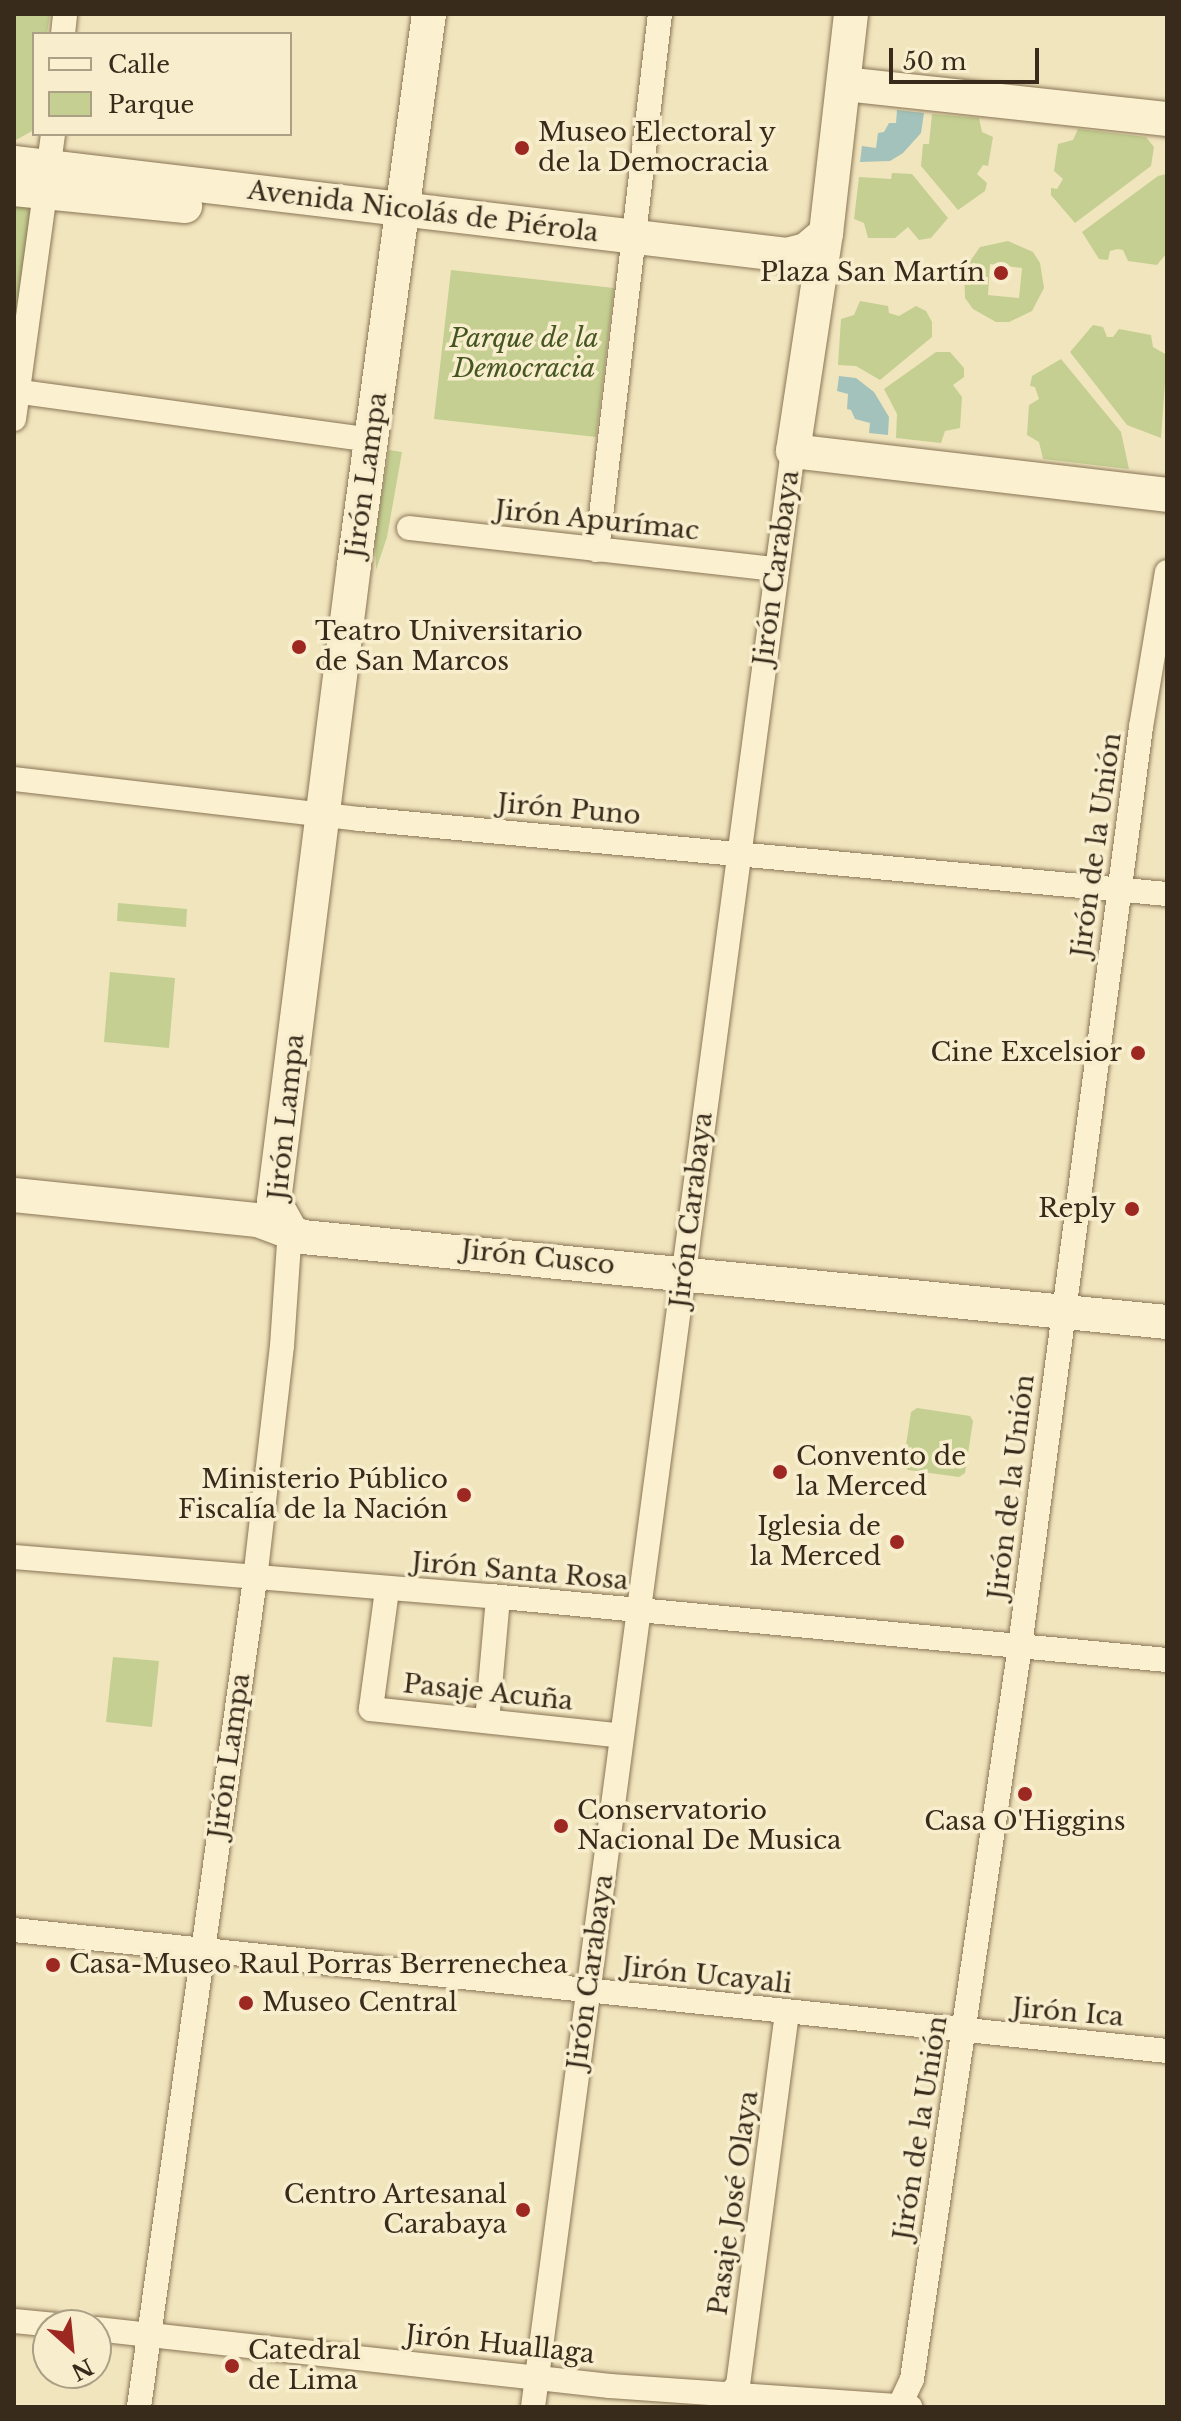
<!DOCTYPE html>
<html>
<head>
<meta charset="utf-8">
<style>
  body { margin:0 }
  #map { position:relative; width:1181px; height:2421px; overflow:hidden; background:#f1e5be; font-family:"Libre Baskerville",serif }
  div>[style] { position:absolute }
  .green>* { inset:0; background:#c4cf91 }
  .water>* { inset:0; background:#a2c2bb }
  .roads { filter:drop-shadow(0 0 2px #8a7555) drop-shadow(0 0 2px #8a7555) }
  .street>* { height:24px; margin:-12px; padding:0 12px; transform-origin:12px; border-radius:12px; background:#fbf1d1 }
  .secondary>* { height:34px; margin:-17px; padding:0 17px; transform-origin:17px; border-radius:17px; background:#fbf1d1 }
  .dots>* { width:22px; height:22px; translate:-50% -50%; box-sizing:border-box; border:4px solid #f8eece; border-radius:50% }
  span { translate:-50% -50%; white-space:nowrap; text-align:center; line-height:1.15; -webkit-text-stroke:7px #f8eece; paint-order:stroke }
  .poi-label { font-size:26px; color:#382b1b }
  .left { translate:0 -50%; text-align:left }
  .right { translate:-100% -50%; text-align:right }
  .street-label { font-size:26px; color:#382b1b }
  .park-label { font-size:26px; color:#455620; font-style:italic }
  .frame { position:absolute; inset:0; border:16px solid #382b1b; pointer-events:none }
  .legend { position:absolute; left:32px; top:32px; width:260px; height:104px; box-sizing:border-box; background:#f8eece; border:2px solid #aba086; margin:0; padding:10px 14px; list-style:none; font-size:24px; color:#382b1b }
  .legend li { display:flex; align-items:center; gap:16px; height:40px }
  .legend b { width:40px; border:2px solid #aba086 }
  .north { position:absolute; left:32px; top:2309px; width:80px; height:80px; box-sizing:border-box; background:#f8eece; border:2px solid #aba086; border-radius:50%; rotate:153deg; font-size:22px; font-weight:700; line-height:32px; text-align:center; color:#382b1b }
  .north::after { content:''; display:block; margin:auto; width:28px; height:36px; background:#9d2821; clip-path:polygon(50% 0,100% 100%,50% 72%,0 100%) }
  .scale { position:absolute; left:889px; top:48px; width:150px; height:36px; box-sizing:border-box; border:4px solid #382b1b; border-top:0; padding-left:10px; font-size:24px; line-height:28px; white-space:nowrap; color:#382b1b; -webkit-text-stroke:6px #f8eece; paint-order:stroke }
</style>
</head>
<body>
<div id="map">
  <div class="green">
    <div style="clip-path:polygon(14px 14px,50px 14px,47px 34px,34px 34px,34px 130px,14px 141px)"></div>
    <div style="clip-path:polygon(932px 114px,979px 118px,982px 132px,993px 137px,988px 166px,983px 165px,977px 174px,987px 183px,985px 191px,958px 210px,921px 166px,923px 144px,929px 144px)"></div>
    <div style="clip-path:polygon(1078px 129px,1146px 137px,1154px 147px,1151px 166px,1075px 223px,1051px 195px,1051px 188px,1057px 189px,1063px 179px,1054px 171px,1058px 144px,1073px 140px)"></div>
    <div style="clip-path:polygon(892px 173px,912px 174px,948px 218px,931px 238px,919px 240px,908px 227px,895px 238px,868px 238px,864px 223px,854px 219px,859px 177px,891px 179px)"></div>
    <div style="clip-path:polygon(1167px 174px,1167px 253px,1157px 265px,1128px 261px,1123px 250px,1117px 249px,1110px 251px,1108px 260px,1099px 259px,1082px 232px,1158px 176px)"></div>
    <div style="clip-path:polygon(14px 199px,32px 205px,14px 368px)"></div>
    <div style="clip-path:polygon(evenodd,1008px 241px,1033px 252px,1040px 263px,1044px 288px,1032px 311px,1009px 322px,996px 322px,973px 309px,965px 298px,964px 270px,980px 247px,1008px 241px,990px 264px,1022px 268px,1019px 298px,988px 295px,990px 264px)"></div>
    <div style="clip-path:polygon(451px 270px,614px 288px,596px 437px,434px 419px)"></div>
    <div style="clip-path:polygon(860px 301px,888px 306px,889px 313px,899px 316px,916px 306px,926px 311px,932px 322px,932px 337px,880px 380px,856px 366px,838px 365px,841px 319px,854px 315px)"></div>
    <div style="clip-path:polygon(1093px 325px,1103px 327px,1107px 337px,1113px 337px,1119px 329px,1151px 335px,1153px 347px,1167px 355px,1161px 438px,1127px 425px,1070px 352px)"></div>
    <div style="clip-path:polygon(936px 352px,950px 352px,964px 368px,964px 377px,953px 385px,962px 397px,960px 428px,945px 431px,941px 443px,896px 438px,897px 414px,884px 389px)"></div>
    <div style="clip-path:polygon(1061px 359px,1121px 432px,1129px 469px,1043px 459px,1039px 442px,1027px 435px,1029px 405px,1039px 399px,1035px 387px,1030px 386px,1032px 376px)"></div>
    <div style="clip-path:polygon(389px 450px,402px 452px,387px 537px,376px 570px,375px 536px)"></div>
    <div style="clip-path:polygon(118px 903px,187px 909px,186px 927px,117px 921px)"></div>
    <div style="clip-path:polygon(110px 972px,175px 978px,169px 1048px,104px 1042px)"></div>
    <div style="clip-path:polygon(917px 1408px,970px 1416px,973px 1421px,965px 1473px,959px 1477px,908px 1470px,903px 1465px,911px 1412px)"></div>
    <div style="clip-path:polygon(113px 1657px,159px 1661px,152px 1727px,106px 1722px)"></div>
  </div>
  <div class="water">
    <div style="clip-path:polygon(897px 110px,924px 113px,921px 133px,903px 153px,890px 161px,860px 162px,862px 146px,876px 148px,878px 133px,884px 132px,889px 123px,896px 123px)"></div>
    <div style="clip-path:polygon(839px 376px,856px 378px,874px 392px,889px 417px,888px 435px,869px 433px,870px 423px,855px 419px,851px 410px,847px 409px,848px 394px,837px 391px)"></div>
  </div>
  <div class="roads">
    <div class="street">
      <div style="left:63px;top:34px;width:20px;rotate:-84deg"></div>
      <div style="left:14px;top:391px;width:362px;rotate:7.8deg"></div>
      <div style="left:14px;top:419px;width:288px;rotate:-82.2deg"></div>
      <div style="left:409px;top:528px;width:370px;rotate:6.4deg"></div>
      <div style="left:597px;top:550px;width:540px;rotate:-83.3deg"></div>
      <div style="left:14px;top:779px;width:348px;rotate:6.6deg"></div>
      <div style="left:360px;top:819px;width:810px;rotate:5.31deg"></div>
      <div style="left:14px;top:1557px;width:479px;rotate:4.7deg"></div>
      <div style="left:491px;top:1596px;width:679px;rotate:5.41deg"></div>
      <div style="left:387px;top:1590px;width:120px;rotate:97.7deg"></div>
      <div style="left:371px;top:1709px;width:252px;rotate:6.1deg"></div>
      <div style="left:487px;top:1721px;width:124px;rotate:-84.9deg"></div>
      <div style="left:14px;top:1930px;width:1159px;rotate:5.99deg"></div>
      <div style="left:14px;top:2321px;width:42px;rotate:5.4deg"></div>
      <div style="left:96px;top:2329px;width:517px;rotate:6.33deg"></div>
      <div style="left:610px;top:2386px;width:301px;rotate:4deg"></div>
      <div style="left:728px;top:2396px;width:15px;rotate:-48deg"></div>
      <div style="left:738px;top:2385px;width:375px;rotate:-82.5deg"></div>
      <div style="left:139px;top:2407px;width:836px;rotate:-82.02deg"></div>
      <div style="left:255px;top:1579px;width:235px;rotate:-83.4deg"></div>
      <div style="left:282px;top:1346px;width:116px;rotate:-86.1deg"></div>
      <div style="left:533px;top:2407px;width:1973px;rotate:-82.43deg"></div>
      <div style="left:899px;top:2407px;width:31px;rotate:-65deg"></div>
      <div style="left:912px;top:2379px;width:741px;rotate:-81.62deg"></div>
      <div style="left:1020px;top:1646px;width:927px;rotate:-82.5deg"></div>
      <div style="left:1141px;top:727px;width:157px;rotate:-80.5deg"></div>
    </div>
    <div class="secondary">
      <div style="left:851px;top:14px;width:220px;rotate:96.5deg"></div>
      <div style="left:826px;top:233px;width:220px;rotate:98.6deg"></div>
      <div style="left:793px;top:451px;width:377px;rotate:6.7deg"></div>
      <div style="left:844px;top:84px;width:325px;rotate:6.2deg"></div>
      <div style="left:14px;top:163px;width:778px;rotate:6.79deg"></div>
      <div style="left:787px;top:255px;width:20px;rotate:-15deg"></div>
      <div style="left:806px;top:250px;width:26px;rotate:-40deg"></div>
      <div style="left:14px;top:189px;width:172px;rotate:5.7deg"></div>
      <div style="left:14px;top:1195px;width:245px;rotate:5.9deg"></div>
      <div style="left:258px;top:1220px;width:48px;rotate:20.7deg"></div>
      <div style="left:303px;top:1237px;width:868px;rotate:5.62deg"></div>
      <div style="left:290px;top:1230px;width:33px;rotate:-119deg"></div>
      <div style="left:274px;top:1201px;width:641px;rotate:-82.83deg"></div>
      <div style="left:354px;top:565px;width:556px;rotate:-82.25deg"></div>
    </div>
  </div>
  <div class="dots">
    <div style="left:522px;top:148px;background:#9d2821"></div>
    <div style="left:1001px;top:273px;background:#9d2821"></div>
    <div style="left:299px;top:647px;background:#9d2821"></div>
    <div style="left:1138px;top:1053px;background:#9d2821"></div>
    <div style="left:1132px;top:1209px;background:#9d2821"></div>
    <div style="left:780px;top:1472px;background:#9d2821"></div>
    <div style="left:464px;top:1495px;background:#9d2821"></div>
    <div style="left:897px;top:1542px;background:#9d2821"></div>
    <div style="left:1025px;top:1794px;background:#9d2821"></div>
    <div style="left:561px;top:1826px;background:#9d2821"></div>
    <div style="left:53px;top:1965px;background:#9d2821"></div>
    <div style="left:246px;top:2003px;background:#9d2821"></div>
    <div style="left:523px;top:2210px;background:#9d2821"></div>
    <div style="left:232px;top:2366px;background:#9d2821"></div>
  </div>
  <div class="poi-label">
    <span class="left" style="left:538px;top:148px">Museo Electoral y<br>de la Democracia</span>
    <span class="right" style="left:985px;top:273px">Plaza San Martín</span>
    <span class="left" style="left:315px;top:647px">Teatro Universitario<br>de San Marcos</span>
    <span class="right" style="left:1122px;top:1053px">Cine Excelsior</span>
    <span class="right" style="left:1116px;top:1209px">Reply</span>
    <span class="left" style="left:796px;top:1472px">Convento de<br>la Merced</span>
    <span class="right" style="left:448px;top:1495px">Ministerio Público<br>Fiscalía de la Nación</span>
    <span class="right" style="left:881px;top:1542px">Iglesia de<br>la Merced</span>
    <span class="left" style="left:577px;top:1826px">Conservatorio<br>Nacional De Musica</span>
    <span style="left:1025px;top:1822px">Casa O'Higgins</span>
    <span class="left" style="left:69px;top:1965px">Casa-Museo Raul Porras Berrenechea</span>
    <span class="left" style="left:262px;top:2003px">Museo Central</span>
    <span class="right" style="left:507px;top:2210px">Centro Artesanal<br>Carabaya</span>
    <span class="left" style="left:248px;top:2366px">Catedral<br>de Lima</span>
  </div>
  <div class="street-label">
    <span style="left:423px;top:212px;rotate:7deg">Avenida Nicolás de Piérola</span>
    <span style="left:367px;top:475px;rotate:-82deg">Jirón Lampa</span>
    <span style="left:597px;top:521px;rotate:6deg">Jirón Apurímac</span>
    <span style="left:777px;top:568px;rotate:-82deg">Jirón Carabaya</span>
    <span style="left:569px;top:810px;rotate:5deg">Jirón Puno</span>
    <span style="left:1097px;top:845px;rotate:-82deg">Jirón de la Unión</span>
    <span style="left:287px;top:1117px;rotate:-84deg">Jirón Lampa</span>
    <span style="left:692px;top:1210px;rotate:-83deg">Jirón Carabaya</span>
    <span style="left:538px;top:1258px;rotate:6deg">Jirón Cusco</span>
    <span style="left:1012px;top:1487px;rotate:-83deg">Jirón de la Unión</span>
    <span style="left:520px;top:1572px;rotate:5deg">Jirón Santa Rosa</span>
    <span style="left:488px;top:1693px;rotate:6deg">Pasaje Acuña</span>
    <span style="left:230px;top:1756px;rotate:-82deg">Jirón Lampa</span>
    <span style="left:591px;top:1972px;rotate:-82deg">Jirón Carabaya</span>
    <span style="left:707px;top:1976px;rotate:6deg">Jirón Ucayali</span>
    <span style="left:1068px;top:2013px;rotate:5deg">Jirón Ica</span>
    <span style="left:921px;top:2128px;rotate:-81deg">Jirón de la Unión</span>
    <span style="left:734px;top:2203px;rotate:-82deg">Pasaje José Olaya</span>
    <span style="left:500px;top:2345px;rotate:6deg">Jirón Huallaga</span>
  </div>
  <div class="park-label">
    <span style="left:524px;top:354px">Parque de la<br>Democracia</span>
  </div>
  <div class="frame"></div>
  <ul class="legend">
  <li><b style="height:10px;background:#fbf1d1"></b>Calle</li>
  <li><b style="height:22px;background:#c4cf91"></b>Parque</li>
  </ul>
  <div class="north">N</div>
  <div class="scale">50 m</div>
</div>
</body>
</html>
